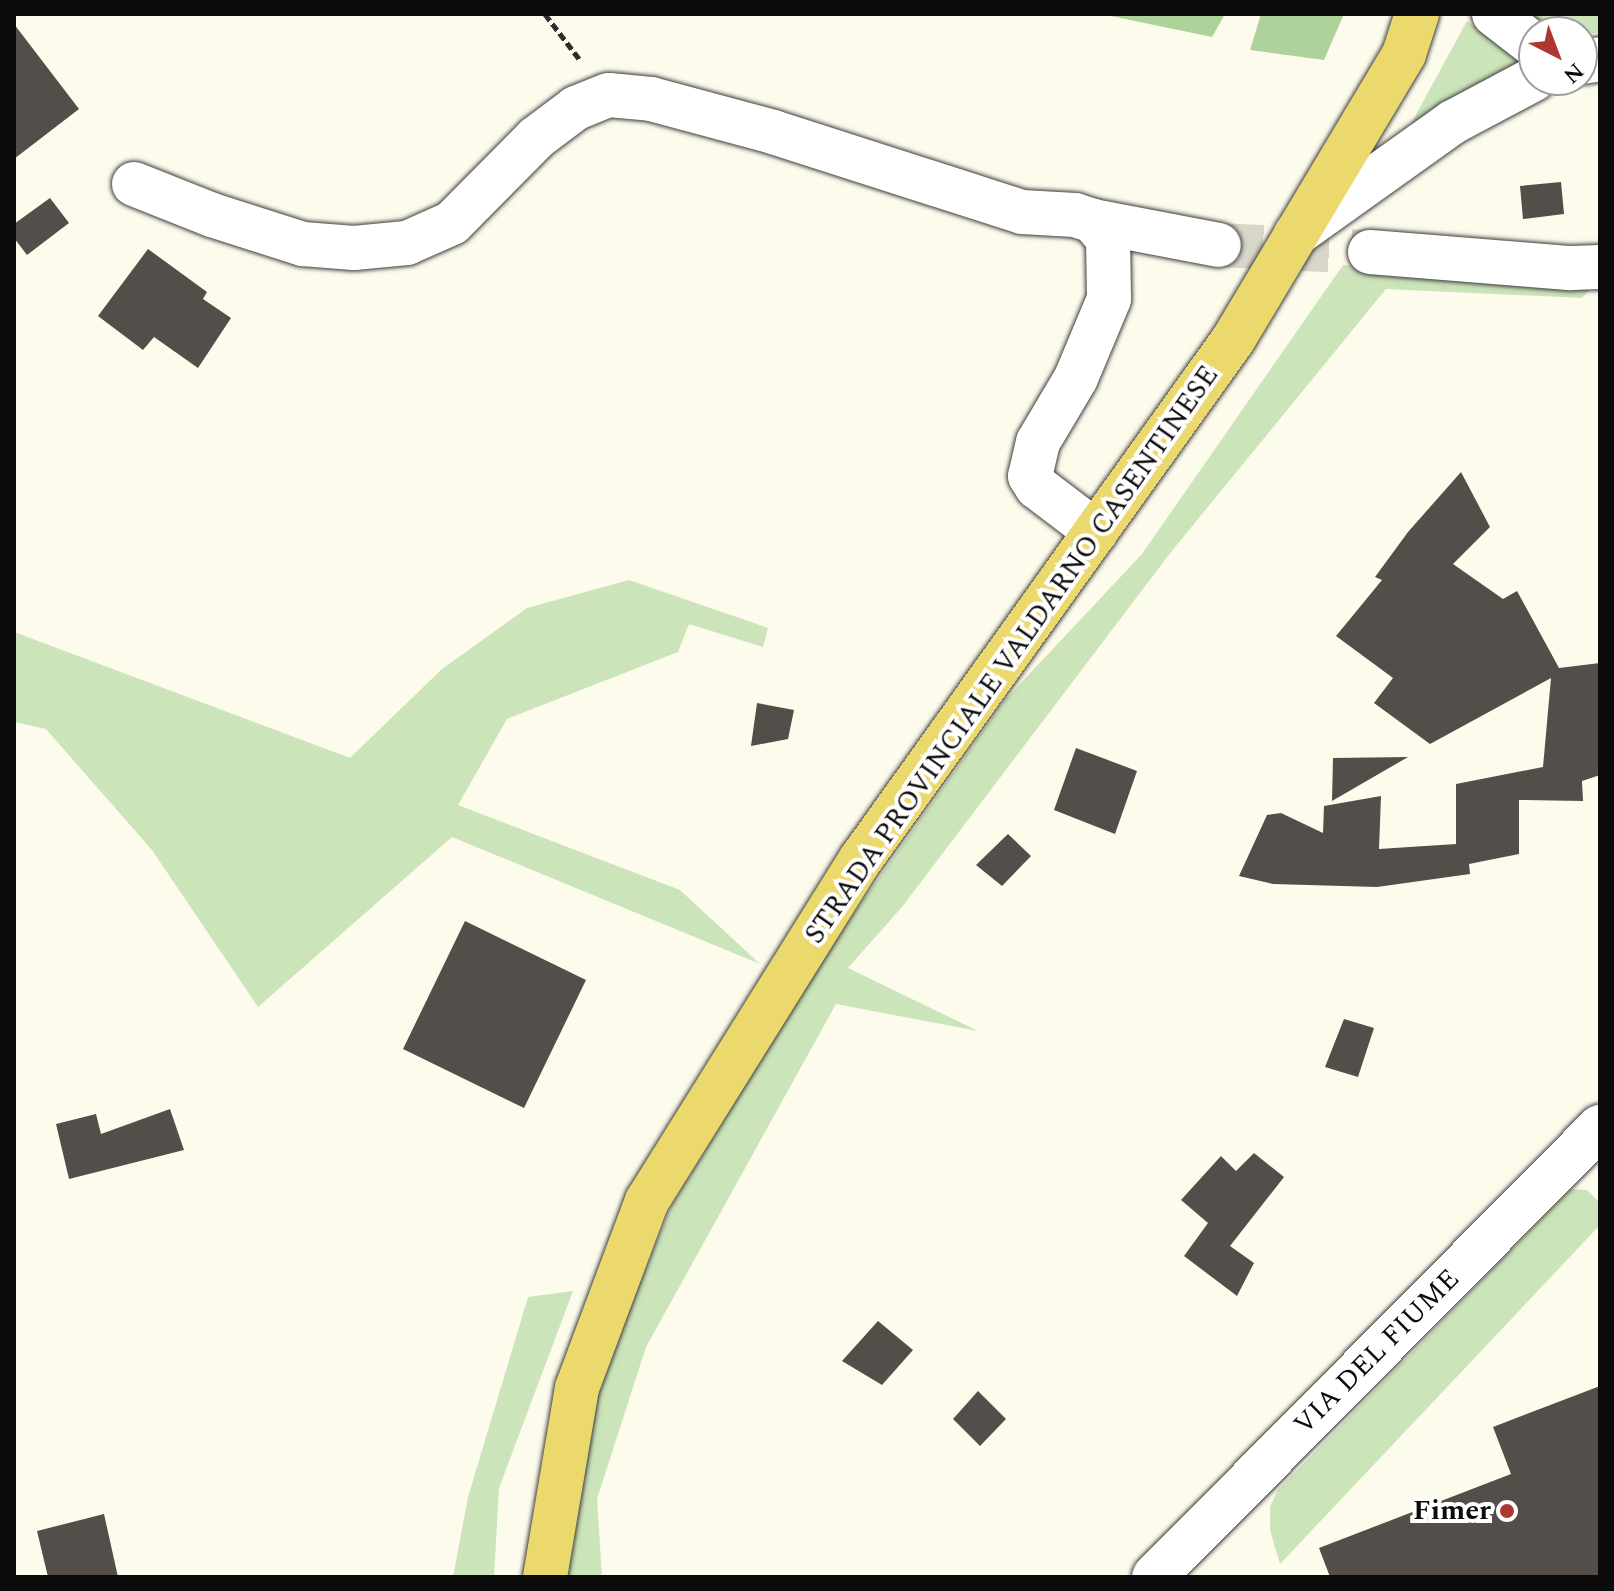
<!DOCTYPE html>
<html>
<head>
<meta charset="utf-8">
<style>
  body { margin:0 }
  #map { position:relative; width:1614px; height:1591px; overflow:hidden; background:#fdfbec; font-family:Spectral,serif }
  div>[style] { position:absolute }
  .green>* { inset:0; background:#cbe4b9 }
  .forest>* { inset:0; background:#aed39a }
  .building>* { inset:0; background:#534e49 }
  .minor-tunnel>* { height:44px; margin-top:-22px; transform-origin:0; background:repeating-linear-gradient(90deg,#d9d7ca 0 44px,transparent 0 66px) }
  .path>* { height:5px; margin-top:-2.5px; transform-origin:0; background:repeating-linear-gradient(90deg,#2d2d2d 0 8px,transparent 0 12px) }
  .roads { filter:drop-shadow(0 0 2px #3e3e3e) drop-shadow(0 0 2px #3e3e3e) }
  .minor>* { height:44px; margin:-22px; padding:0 22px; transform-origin:22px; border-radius:22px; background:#fff }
  .major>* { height:44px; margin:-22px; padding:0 22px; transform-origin:22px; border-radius:22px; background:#ebd96e }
  .dots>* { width:22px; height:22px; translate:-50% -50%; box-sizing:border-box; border:4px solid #fff; border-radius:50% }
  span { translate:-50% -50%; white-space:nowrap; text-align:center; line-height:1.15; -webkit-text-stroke:8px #fff; paint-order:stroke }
  .street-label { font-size:28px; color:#0b0b0b }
  .poi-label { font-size:28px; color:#0b0b0b; font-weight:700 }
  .right { translate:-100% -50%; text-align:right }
  .frame { position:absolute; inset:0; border:16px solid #0b0b0b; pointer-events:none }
  .north { position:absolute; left:1518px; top:16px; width:80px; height:80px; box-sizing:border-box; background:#fff; border:2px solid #9d9d9d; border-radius:50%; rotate:138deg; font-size:22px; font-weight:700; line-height:32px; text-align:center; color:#0b0b0b }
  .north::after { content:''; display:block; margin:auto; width:28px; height:36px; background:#ad3832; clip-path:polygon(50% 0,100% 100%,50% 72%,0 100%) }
</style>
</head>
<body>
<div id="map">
  <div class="green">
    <div style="clip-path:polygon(1515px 14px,1600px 14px,1600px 32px,1582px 35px,1582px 32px,1564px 32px,1537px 26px)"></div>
    <div style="clip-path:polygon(1467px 21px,1523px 61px,1400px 144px)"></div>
    <div style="clip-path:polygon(1343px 265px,1597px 281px,1582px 298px,1386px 289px,1171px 552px,902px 907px,848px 968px,978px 1031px,836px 1004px,646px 1347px,597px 1499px,602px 1577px,557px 1577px,597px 1388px,671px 1207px,823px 957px,1005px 700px,1142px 554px)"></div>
    <div style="clip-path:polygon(629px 580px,768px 628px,763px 647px,689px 624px,678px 652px,507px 719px,458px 805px,680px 890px,760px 964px,452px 837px,258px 1007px,152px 850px,46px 729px,14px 722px,14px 632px,350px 758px,442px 669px,527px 608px)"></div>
    <div style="clip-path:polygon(1571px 1189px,1587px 1190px,1600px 1203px,1600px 1225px,1280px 1564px,1270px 1530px,1270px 1507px,1278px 1490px)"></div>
    <div style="clip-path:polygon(573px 1291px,499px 1488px,494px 1577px,453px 1577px,468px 1497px,528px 1297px)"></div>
  </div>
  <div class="forest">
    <div style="clip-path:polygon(1101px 14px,1225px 14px,1212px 37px)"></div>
    <div style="clip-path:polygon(1261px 14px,1344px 14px,1324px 60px,1250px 50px)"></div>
  </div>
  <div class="building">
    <div style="clip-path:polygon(14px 24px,79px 109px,14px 159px)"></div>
    <div style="clip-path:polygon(1561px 182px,1564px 214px,1523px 219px,1520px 186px)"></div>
    <div style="clip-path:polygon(50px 198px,69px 223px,27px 255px,14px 238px,14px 224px)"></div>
    <div style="clip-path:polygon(148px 249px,207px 292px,203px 299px,231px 318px,198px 368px,154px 337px,143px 350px,98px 316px)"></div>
    <div style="clip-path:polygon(1461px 472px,1490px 527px,1453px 564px,1503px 599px,1517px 591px,1559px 668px,1600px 663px,1600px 775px,1582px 781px,1583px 801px,1519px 800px,1519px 854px,1469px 864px,1470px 874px,1377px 887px,1273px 884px,1239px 876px,1267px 815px,1281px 813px,1323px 833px,1324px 806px,1381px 796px,1379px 849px,1456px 844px,1456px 784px,1543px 767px,1551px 678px,1430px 744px,1374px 703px,1393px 678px,1336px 636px,1382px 580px,1375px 577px,1408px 532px)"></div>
    <div style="clip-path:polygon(757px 703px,794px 710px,788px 739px,751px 746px)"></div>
    <div style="clip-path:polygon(1076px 748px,1137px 771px,1115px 834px,1054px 810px)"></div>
    <div style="clip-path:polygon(1408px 757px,1332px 801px,1333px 758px)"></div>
    <div style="clip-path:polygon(1008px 834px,1031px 856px,1002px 886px,976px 865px)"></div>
    <div style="clip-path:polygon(465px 921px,586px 980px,524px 1108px,403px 1049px)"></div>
    <div style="clip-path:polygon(1344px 1019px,1374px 1028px,1358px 1077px,1325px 1067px)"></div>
    <div style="clip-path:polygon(170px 1109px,184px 1150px,69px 1179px,56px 1124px,96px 1114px,101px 1134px)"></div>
    <div style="clip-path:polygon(1254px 1153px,1284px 1177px,1230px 1246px,1254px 1263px,1237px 1296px,1184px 1256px,1208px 1223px,1181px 1200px,1221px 1156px,1236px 1171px)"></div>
    <div style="clip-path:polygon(878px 1321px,913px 1350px,882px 1385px,842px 1361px)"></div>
    <div style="clip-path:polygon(1600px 1386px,1600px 1577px,1330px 1577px,1319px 1548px,1511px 1474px,1493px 1427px)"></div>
    <div style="clip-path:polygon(978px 1391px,1006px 1419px,980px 1446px,953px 1419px)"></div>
    <div style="clip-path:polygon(104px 1514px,118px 1577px,48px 1577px,37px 1531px)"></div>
  </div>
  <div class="minor-tunnel">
    <div style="left:1219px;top:245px;width:151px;rotate:2.7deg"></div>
  </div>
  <div class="path">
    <div style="left:545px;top:14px;width:58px;rotate:52.7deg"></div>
  </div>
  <div class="roads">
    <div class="minor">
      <div style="left:1494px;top:14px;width:51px;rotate:37.8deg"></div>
      <div style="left:1582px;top:62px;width:18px;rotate:-9deg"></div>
      <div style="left:134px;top:184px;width:84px;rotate:21.7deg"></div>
      <div style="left:212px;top:215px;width:96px;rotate:17.7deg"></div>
      <div style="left:303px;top:244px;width:51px;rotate:4.5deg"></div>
      <div style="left:354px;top:248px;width:53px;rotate:-5.4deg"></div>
      <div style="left:407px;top:243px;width:49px;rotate:-24deg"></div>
      <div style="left:452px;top:223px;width:120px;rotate:-45.3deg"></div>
      <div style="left:536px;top:138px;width:50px;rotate:-36.9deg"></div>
      <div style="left:576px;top:108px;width:35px;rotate:-22deg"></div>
      <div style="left:609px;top:95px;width:42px;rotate:5.4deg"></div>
      <div style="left:651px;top:99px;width:126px;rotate:15.1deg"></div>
      <div style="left:773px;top:132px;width:262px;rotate:17.8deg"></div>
      <div style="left:1022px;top:212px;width:53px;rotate:3.2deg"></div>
      <div style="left:1075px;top:215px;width:19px;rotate:18deg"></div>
      <div style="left:1093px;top:221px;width:23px;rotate:50deg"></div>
      <div style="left:1108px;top:239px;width:60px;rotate:89deg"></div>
      <div style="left:1109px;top:299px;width:86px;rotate:112.7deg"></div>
      <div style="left:1076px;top:378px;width:74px;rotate:120.7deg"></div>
      <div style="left:1038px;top:442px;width:35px;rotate:103deg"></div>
      <div style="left:1030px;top:476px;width:13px;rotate:58deg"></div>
      <div style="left:1037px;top:487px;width:74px;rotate:37.3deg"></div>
      <div style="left:1093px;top:221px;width:128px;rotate:10.8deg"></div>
      <div style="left:1296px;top:234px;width:193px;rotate:-35.5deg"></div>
      <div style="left:1453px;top:122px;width:92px;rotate:-28deg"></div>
      <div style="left:1370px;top:252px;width:202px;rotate:4.6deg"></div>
      <div style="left:1571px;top:268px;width:29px;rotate:-2deg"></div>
      <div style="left:1154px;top:1577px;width:634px;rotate:-45.26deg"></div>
    </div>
    <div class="major">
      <div style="left:545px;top:1577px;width:192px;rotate:-80.4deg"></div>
      <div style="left:577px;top:1388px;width:200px;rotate:-69.5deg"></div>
      <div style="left:647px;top:1201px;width:403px;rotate:-58deg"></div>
      <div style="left:861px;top:859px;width:639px;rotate:-54.37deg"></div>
      <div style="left:1233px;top:340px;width:333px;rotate:-59.1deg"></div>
      <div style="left:1404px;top:54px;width:42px;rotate:-72deg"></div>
    </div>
  </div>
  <div class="dots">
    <div style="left:1507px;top:1511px;background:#ad3832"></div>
  </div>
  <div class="street-label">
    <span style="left:1012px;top:655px;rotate:-55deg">STRADA PROVINCIALE VALDARNO CASENTINESE</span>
    <span style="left:1377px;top:1352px;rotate:-45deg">VIA DEL FIUME</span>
  </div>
  <div class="poi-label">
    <span class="right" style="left:1491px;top:1511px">Fimer</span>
  </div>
  <div class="frame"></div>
  <div class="north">N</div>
</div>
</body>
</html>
